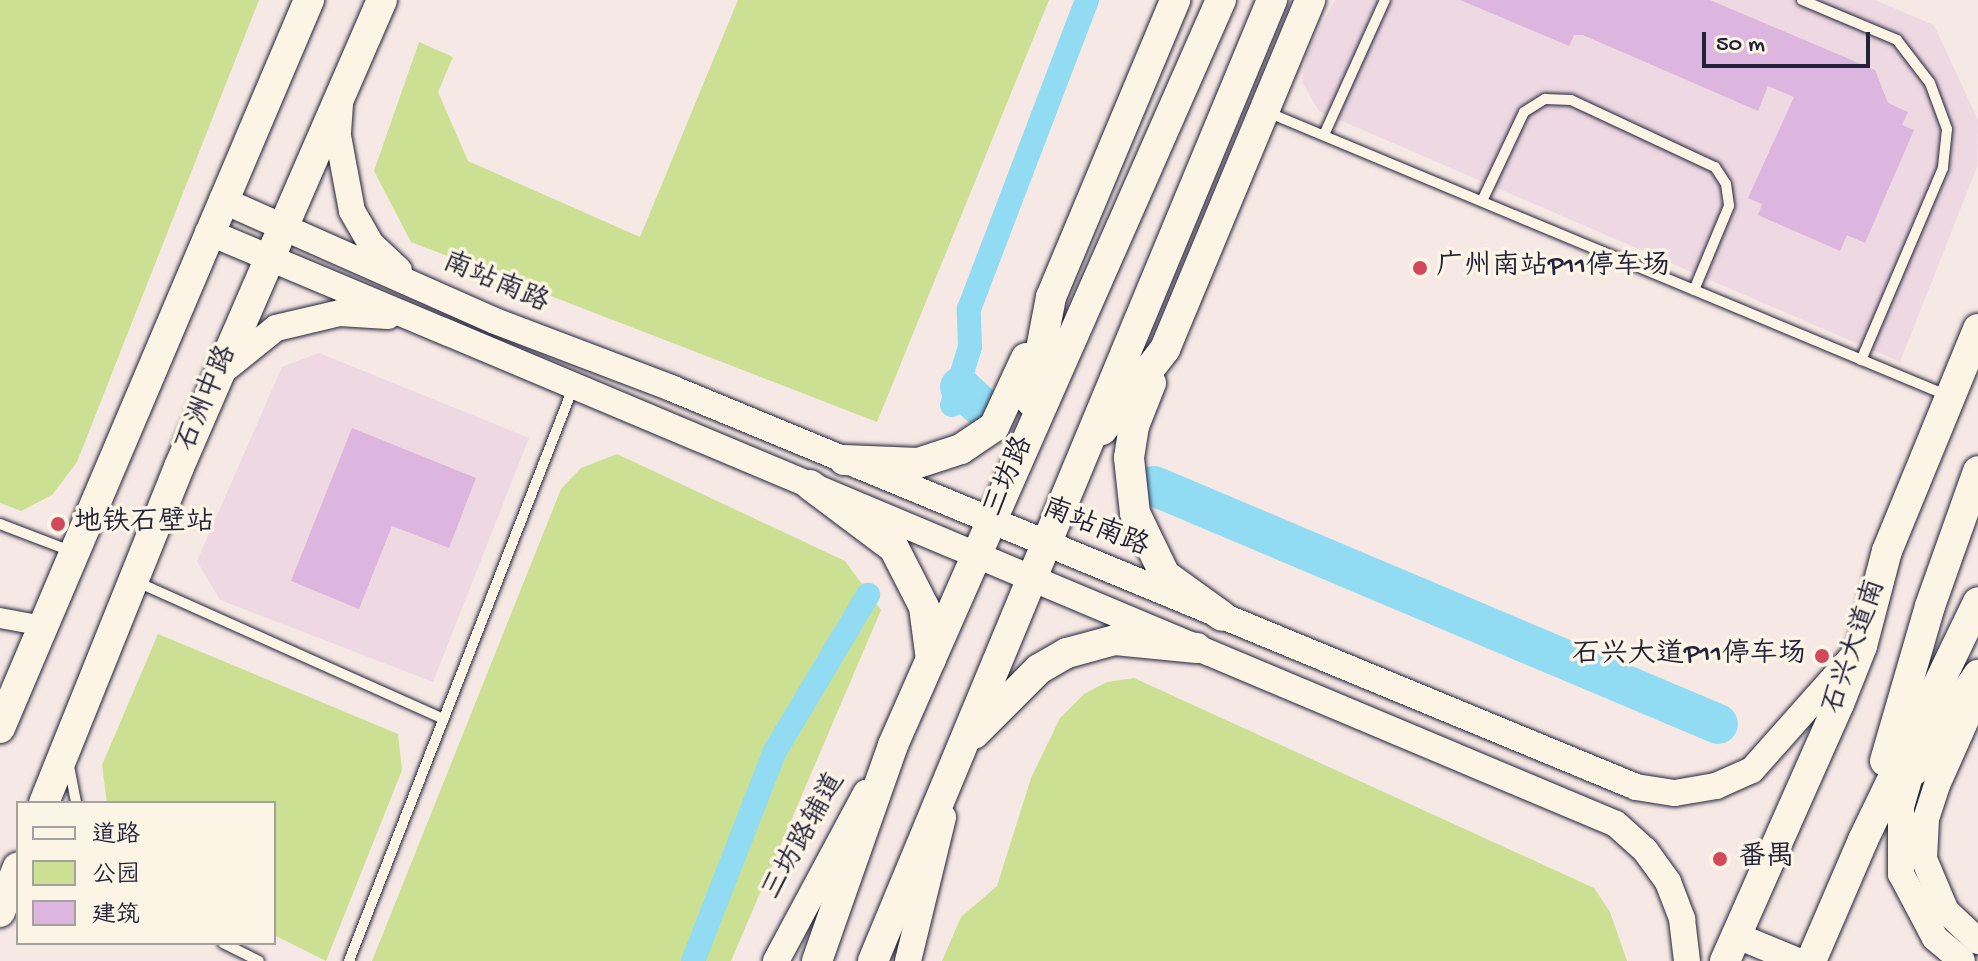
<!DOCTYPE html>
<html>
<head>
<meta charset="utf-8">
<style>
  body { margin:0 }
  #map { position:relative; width:1978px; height:961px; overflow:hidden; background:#f6e8e4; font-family:"Gochi Hand","LXGW WenKai TC",sans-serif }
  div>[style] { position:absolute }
  .built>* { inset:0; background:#eed9e2 }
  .green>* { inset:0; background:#cce094 }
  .canal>* { height:24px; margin:-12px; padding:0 12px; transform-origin:12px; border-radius:12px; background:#91dcf2 }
  .river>* { height:40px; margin:-20px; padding:0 20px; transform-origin:20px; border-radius:20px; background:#91dcf2 }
  .building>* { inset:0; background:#dcb6df }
  .roads { filter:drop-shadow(0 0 2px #22223b) drop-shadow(0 0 2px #22223b) }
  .service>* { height:10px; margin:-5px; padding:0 5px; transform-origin:5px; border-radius:5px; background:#fcf5e5 }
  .minor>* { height:20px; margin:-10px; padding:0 10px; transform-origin:10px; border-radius:10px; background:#fcf5e5 }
  .tertiary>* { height:26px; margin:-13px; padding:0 13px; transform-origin:13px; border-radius:13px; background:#fcf5e5 }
  .secondary>* { height:30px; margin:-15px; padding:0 15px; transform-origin:15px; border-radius:15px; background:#fcf5e5 }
  .dots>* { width:22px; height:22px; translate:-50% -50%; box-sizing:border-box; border:4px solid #fcf5e5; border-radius:50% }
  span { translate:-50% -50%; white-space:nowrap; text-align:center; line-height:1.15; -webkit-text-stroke:7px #fcf5e5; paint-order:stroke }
  .poi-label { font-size:28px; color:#22223b }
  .left { translate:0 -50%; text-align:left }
  .right { translate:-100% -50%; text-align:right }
  .street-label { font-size:28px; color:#22223b }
  .legend { position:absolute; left:16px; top:801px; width:260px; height:144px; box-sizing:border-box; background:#fcf5e5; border:2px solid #a5a1a1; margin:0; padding:10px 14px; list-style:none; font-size:24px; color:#22223b }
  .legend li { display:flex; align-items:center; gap:16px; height:40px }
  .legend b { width:40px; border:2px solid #a5a1a1 }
  .scale { position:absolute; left:1702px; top:32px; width:168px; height:36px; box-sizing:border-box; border:4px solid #22223b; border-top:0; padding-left:10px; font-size:24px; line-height:28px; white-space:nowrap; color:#22223b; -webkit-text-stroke:6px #fcf5e5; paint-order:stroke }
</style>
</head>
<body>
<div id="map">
  <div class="built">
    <div style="clip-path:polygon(1335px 0,1875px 0,1934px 25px,1978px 120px,1977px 167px,1900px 362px,1319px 111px,1302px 82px,1306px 54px)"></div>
    <div style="clip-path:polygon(319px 353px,529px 438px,433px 682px,220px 600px,197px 561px,282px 367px)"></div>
  </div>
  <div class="green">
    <div style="clip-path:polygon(0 0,259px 0,77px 462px,52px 495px,21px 511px,0 503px)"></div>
    <div style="clip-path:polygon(738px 0,1049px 0,877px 422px,411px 242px,374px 171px,419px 42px,453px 57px,438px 92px,468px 161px,640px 237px)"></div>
    <div style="clip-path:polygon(617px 454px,845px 561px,881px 610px,731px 961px,372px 961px,561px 489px,581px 468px)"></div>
    <div style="clip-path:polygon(158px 634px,398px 734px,402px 770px,326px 961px,274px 935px,274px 803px,107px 803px,102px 765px)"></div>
    <div style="clip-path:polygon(1134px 678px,1594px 888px,1610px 912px,1627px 961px,942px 961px,961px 917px,997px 886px,1031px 778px,1060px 718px,1084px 694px,1107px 682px)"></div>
  </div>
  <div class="canal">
    <div style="left:952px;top:405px;width:61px;rotate:-72.8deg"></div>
    <div style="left:970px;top:347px;width:38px;rotate:-92deg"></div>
    <div style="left:969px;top:309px;width:331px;rotate:-69.1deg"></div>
    <div style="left:693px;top:961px;width:225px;rotate:-68.7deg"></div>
    <div style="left:775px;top:751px;width:182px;rotate:-59.2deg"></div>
  </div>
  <div class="river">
    <div style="left:960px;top:387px;width:26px;rotate:43deg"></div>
    <div style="left:1154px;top:486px;width:612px;rotate:22.88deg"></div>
  </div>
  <div class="building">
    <div style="clip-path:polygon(1460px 0,1710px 0,1875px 70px,1888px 103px,1908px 112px,1902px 125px,1914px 130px,1865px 243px,1847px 235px,1840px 251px,1758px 215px,1762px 204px,1748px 198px,1794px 97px,1768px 86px,1758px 111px,1583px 35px,1574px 35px,1569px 46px)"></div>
    <div style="clip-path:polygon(352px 428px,476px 478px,449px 548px,392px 526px,359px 609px,291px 581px)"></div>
  </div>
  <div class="roads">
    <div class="service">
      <div style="left:1802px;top:0;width:103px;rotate:22.8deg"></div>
      <div style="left:1897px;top:40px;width:54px;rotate:52.5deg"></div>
      <div style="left:1930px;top:83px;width:49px;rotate:69.7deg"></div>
      <div style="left:1947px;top:129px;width:39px;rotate:96deg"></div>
      <div style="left:1943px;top:168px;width:209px;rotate:113.1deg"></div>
      <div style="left:1267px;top:112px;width:736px;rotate:22.63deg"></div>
      <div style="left:1324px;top:135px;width:148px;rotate:-65.7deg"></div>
      <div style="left:1482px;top:201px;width:98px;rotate:-64.7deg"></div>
      <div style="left:1524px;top:112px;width:25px;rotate:-32deg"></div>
      <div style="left:1545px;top:99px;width:26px;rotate:2deg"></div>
      <div style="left:1571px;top:100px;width:159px;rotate:25deg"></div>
      <div style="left:1715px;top:167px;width:20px;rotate:57deg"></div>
      <div style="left:1726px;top:184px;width:22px;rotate:82deg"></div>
      <div style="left:1729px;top:206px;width:91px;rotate:112.6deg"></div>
      <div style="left:0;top:524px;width:78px;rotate:21deg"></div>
      <div style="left:135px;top:581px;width:338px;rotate:24.1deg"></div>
      <div style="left:69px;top:766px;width:38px;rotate:79deg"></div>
      <div style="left:223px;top:943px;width:40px;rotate:26.6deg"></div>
      <div style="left:349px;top:961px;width:615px;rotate:-68.65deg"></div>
    </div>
    <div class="minor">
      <div style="left:0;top:618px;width:44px;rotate:10.5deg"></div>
    </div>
    <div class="tertiary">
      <div style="left:340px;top:104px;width:32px;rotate:94deg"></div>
      <div style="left:338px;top:136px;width:76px;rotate:79.4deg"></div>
      <div style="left:352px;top:211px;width:38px;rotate:60deg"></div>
      <div style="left:371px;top:244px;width:38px;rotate:43deg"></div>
      <div style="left:222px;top:200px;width:299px;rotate:23.9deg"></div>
      <div style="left:495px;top:321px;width:188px;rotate:20.8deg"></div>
      <div style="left:671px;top:388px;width:1044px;rotate:22.46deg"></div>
      <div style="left:1636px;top:787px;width:39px;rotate:9deg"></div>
      <div style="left:1675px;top:793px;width:42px;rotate:-9.7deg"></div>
      <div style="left:1716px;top:786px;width:39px;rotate:-24deg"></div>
      <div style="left:1752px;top:770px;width:154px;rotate:-48.4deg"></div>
      <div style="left:208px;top:232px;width:1527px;rotate:22.8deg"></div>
      <div style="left:1616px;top:824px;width:39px;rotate:42deg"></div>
      <div style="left:1645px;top:850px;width:39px;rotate:54deg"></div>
      <div style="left:1668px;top:882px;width:40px;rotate:69deg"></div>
      <div style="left:1682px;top:919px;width:42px;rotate:83.2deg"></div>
      <div style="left:224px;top:370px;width:67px;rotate:-38.9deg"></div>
      <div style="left:276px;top:328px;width:66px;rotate:-13.2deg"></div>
      <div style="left:340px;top:313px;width:48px;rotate:3.6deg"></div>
      <div style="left:1978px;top:693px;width:101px;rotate:114deg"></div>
      <div style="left:1937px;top:785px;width:36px;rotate:108deg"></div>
      <div style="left:1926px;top:819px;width:40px;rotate:92.9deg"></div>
      <div style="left:1924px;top:859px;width:56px;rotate:67.1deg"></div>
      <div style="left:1946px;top:911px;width:44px;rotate:43.2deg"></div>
      <div style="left:1918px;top:748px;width:61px;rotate:106.1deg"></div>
      <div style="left:1901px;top:807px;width:67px;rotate:90deg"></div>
      <div style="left:1901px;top:874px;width:72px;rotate:62deg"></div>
      <div style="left:1935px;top:938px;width:35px;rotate:40deg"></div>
      <div style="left:1735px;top:935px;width:68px;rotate:22.4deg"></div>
      <div style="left:776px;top:961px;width:191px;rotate:-61.8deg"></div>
      <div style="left:908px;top:961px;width:148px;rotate:-76.3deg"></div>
    </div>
    <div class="secondary">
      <div style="left:1151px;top:383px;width:46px;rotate:111.6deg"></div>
      <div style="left:1134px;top:426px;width:32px;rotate:99deg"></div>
      <div style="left:1129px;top:458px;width:55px;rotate:83.8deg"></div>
      <div style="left:1135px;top:513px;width:69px;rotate:64.2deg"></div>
      <div style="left:1165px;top:575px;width:70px;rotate:35.7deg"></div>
      <div style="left:1031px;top:401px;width:106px;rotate:-79.1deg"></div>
      <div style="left:1051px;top:297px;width:322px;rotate:-67.3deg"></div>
      <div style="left:1102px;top:430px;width:103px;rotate:-52.1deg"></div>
      <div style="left:1165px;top:349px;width:378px;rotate:-67.4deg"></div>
      <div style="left:844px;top:460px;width:74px;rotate:2.3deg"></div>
      <div style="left:918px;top:463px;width:45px;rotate:-18deg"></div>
      <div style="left:961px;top:449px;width:40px;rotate:-34deg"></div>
      <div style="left:994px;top:427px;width:76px;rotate:-65.1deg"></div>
      <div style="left:810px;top:485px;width:105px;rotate:36.9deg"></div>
      <div style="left:894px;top:548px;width:66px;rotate:63deg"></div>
      <div style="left:924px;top:607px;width:53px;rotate:82.5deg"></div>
      <div style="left:0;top:728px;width:791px;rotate:-67deg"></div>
      <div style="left:974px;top:734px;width:92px;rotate:-45deg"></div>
      <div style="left:1039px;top:669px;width:32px;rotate:-30deg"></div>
      <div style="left:1067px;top:653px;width:50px;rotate:-15.2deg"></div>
      <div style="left:1115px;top:640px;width:82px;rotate:5.6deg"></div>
      <div style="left:1885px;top:761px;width:161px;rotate:-73.8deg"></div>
      <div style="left:1930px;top:606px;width:143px;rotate:-70.4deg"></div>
      <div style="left:1914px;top:770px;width:115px;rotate:-56deg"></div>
      <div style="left:44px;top:803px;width:362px;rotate:-68.1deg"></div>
      <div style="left:179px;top:467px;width:509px;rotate:-66.51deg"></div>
      <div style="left:0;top:912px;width:48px;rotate:-68.2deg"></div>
      <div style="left:817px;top:961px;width:229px;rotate:-70.6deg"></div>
      <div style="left:893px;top:745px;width:814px;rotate:-66.24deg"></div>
      <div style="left:873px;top:961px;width:1041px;rotate:-67.45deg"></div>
      <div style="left:1725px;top:961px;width:281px;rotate:-66.1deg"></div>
      <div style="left:1839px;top:704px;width:62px;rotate:-68.4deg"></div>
      <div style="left:1862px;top:646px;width:98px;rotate:-75.3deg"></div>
      <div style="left:1887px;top:551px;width:240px;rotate:-67.7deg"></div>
      <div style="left:1811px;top:961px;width:132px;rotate:-66.7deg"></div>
      <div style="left:1863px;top:840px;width:264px;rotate:-64.2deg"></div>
    </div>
  </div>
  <div class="dots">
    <div style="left:1420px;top:268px;background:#d1495b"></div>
    <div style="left:58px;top:524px;background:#d1495b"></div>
    <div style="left:1822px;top:656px;background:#d1495b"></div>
    <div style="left:1720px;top:859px;background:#d1495b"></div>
  </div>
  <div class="poi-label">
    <span class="left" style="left:1436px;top:268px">广州南站P11停车场</span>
    <span class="left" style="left:74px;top:524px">地铁石壁站</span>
    <span class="right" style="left:1806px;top:656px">石兴大道P11停车场</span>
    <span class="left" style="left:1738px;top:859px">番禺</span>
  </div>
  <div class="street-label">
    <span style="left:495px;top:284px;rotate:23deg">南站南路</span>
    <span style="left:208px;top:399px;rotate:-67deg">石洲中路</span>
    <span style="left:1010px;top:477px;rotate:-67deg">三坊路</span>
    <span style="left:1095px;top:529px;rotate:22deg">南站南路</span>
    <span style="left:1856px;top:647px;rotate:-71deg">石兴大道南</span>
    <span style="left:805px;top:837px;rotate:-61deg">三坊路辅道</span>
  </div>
  <ul class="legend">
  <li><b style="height:10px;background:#fcf5e5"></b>道路</li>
  <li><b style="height:22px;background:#cce094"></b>公园</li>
  <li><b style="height:22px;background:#dcb6df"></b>建筑</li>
  </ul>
  <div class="scale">50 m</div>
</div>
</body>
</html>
